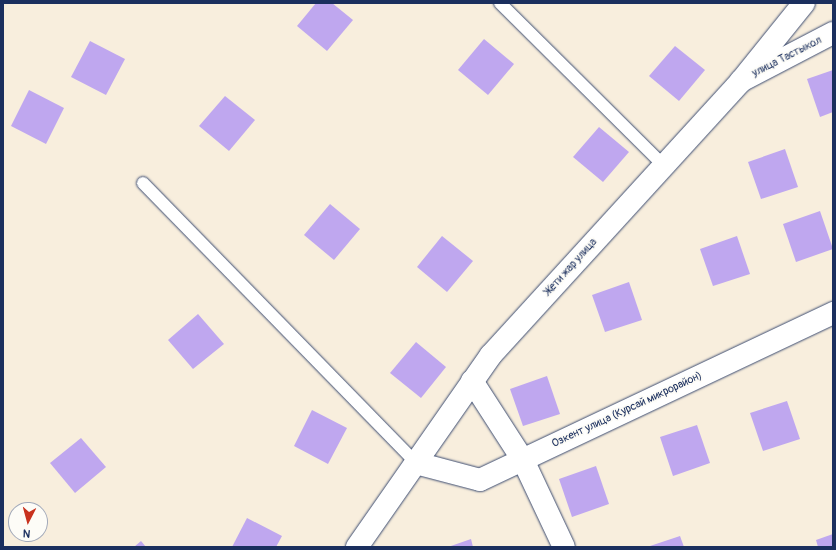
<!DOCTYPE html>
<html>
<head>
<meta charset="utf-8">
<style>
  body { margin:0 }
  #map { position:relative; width:836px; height:550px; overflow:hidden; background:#f8eedd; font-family:Pangolin,sans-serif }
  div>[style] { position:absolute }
  .building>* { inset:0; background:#bfa7ef }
  .roads { filter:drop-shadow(0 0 1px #3c4c71) drop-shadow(0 0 1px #3c4c71) }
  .lane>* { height:12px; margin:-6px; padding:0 6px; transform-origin:6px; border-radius:6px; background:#fff }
  .street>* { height:22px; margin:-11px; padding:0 11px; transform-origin:11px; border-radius:11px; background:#fff }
  .secondary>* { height:22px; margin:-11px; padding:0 11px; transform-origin:11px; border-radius:11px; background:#fff }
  span { translate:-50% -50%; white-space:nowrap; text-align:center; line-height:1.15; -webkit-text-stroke:3.5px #fdfcf7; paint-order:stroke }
  .street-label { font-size:11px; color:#1b2f5e }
  .frame { position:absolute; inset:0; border:4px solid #1b2f5e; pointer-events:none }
  .north { position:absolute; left:8px; top:502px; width:40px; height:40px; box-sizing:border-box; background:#fdfcf7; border:1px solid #a3aaba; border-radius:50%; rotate:186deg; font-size:11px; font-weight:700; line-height:16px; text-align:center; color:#1b2f5e }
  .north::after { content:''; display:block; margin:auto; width:14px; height:18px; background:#c8321e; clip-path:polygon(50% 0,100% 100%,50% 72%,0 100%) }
</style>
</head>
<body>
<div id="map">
  <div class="building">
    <div style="clip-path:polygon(316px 3px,332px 3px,353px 20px,327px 51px,297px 26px)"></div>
    <div style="clip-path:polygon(484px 39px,514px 64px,488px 95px,458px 70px)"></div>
    <div style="clip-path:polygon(90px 41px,125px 59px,106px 95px,71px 77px)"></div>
    <div style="clip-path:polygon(675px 46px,705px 70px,679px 101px,649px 76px)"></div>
    <div style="clip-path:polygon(833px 70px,833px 112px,820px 117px,807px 79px)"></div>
    <div style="clip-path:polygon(29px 90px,64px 108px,46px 144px,11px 126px)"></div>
    <div style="clip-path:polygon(225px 96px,255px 120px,229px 151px,199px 126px)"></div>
    <div style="clip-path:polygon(599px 127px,629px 152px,603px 182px,573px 157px)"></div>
    <div style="clip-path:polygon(785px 149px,798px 187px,761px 199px,748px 162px)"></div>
    <div style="clip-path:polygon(330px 204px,360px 229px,334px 260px,304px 235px)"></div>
    <div style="clip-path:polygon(820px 211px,833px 249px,796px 262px,783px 224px)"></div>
    <div style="clip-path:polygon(442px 236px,473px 261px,447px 292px,417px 267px)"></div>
    <div style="clip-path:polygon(737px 236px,750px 274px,713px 286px,700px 249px)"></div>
    <div style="clip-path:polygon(629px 282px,642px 320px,605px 332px,592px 295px)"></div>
    <div style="clip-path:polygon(198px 314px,224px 344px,193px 369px,168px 340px)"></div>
    <div style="clip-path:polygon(416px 342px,446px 367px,421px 398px,390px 373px)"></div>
    <div style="clip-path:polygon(547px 376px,560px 414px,523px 426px,510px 389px)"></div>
    <div style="clip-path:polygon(787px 401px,800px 439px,763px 451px,750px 413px)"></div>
    <div style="clip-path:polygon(312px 410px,347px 428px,328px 464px,294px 446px)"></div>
    <div style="clip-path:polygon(697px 425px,710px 463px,673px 476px,660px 437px)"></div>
    <div style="clip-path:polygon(81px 438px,106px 467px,75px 493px,50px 463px)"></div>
    <div style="clip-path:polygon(596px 466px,609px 504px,572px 517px,559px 479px)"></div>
    <div style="clip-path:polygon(247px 518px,282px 536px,276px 547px,232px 547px)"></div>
    <div style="clip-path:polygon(833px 534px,833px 547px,818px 547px,816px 540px)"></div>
    <div style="clip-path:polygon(680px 536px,684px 547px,647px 547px)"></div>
    <div style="clip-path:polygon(471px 539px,473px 547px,448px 547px)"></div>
    <div style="clip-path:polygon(141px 541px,146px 547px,134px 547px)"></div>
  </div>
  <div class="roads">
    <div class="lane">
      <div style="left:500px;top:3px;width:230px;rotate:44.8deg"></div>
      <div style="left:143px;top:183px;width:391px;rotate:45.7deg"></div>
    </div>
    <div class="street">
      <div style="left:741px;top:81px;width:104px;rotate:-27.6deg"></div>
      <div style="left:472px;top:381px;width:94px;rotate:57.2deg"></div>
      <div style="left:523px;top:460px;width:96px;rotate:64.8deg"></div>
      <div style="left:416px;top:463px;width:66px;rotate:14.9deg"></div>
      <div style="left:480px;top:480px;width:391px;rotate:-25.3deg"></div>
    </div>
    <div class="secondary">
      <div style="left:357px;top:547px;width:234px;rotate:-55.1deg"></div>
      <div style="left:491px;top:355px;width:371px;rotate:-47.6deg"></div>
      <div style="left:741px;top:81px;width:100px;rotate:-51.1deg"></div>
    </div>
  </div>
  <div class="street-label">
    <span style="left:787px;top:57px;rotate:-27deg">улица Тастыкол</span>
    <span style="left:571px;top:267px;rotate:-48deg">Жети жар улица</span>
    <span style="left:627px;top:410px;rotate:-25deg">Озкент улица (Курсай микрорайон)</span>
  </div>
  <div class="frame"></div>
  <div class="north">N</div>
</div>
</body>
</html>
